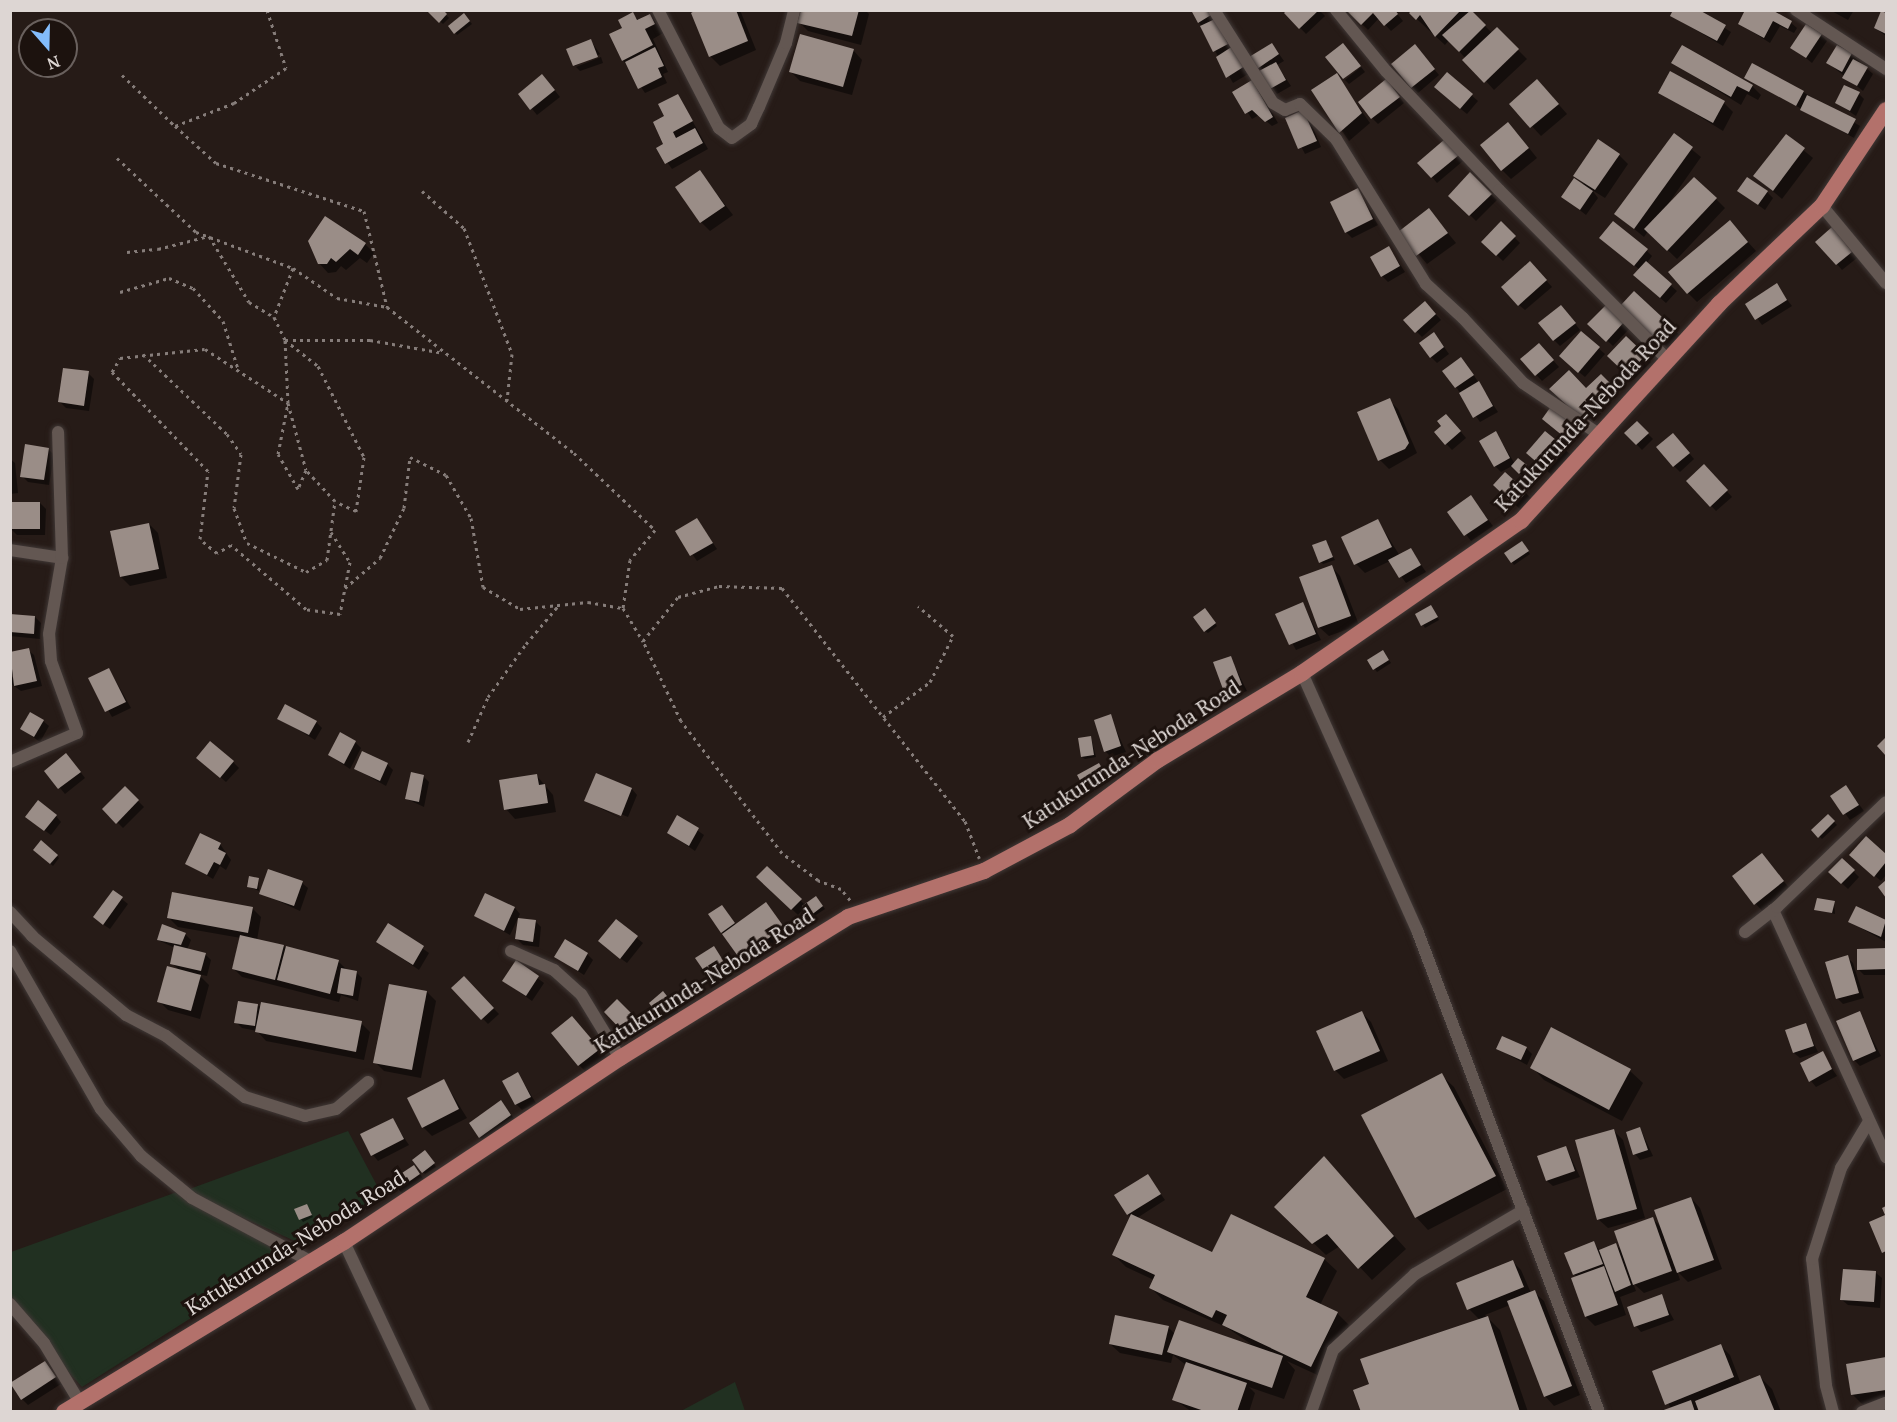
<!DOCTYPE html>
<html>
<head>
<meta charset="utf-8">
<style>
  body { margin:0 }
  #map { position:relative; width:1897px; height:1422px; overflow:hidden; background:#261b17; font-family:"PT Serif",serif }
  div>[style] { position:absolute }
  .green>* { inset:0; background:#213021 }
  .shadow>* { inset:0; background:#0007 }
  .building>* { inset:0; background:#9a8d87 }
  .path>* { height:3px; margin-top:-1.5px; transform-origin:0; background:repeating-linear-gradient(90deg,#867d7a 0 3px,transparent 0 7.5px) }
  .roads { filter:drop-shadow(0 0 2px #403836) drop-shadow(0 0 2px #403836) }
  .minor>* { height:12px; margin:-6px; padding:0 6px; transform-origin:6px; border-radius:6px; background:#635752 }
  .primary>* { height:16px; margin:-8px; padding:0 8px; transform-origin:8px; border-radius:8px; background:#b3716b }
  span { translate:-50% -50%; white-space:nowrap; text-align:center; line-height:1.15; -webkit-text-stroke:6px #1c120e; paint-order:stroke }
  .street-label { font-size:21px; color:#ddd6d3 }
  .frame { position:absolute; inset:0; border:12px solid #ddd6d3; pointer-events:none }
  .north { position:absolute; left:18px; top:18px; width:60px; height:60px; box-sizing:border-box; background:#1c120e; border:2px solid #69605d; border-radius:50%; rotate:160deg; font-size:16px; font-weight:700; line-height:24px; text-align:center; color:#ddd6d3 }
  .north::after { content:''; display:block; margin:auto; width:21px; height:27px; background:#83bcfb; clip-path:polygon(50% 0,100% 100%,50% 72%,0 100%) }
</style>
</head>
<body>
<div id="map">
  <div class="green">
    <div style="clip-path:polygon(348px 1131px,382px 1195px,306px 1246px,184px 1191px)"></div>
    <div style="clip-path:polygon(177px 1192px,287px 1257px,82px 1387px,11px 1308px,11px 1252px)"></div>
    <div style="clip-path:polygon(735px 1382px,745px 1411px,681px 1411px)"></div>
  </div>
  <div class="shadow">
    <div style="clip-path:polygon(428px 10px,441px 10px,449px 18px,443px 24px)"></div>
    <div style="clip-path:polygon(700px 10px,740px 10px,756px 50px,720px 66px,711px 57px,693px 14px)"></div>
    <div style="clip-path:polygon(802px 10px,865px 10px,869px 14px,861px 45px,808px 31px,799px 22px)"></div>
    <div style="clip-path:polygon(1209px 10px,1250px 73px,1233px 83px,1199px 22px)"></div>
    <div style="clip-path:polygon(1289px 10px,1319px 10px,1325px 16px,1306px 34px,1286px 13px)"></div>
    <div style="clip-path:polygon(1348px 10px,1368px 10px,1374px 15px,1394px 10px,1403px 21px,1391px 31px,1379px 18px,1368px 30px)"></div>
    <div style="clip-path:polygon(1407px 10px,1471px 12px,1492px 33px,1497px 29px,1527px 59px,1494px 90px,1449px 40px,1445px 45px)"></div>
    <div style="clip-path:polygon(1696px 10px,1731px 32px,1723px 46px,1672px 16px)"></div>
    <div style="clip-path:polygon(1747px 10px,1791px 23px,1797px 28px,1794px 33px,1780px 26px,1770px 43px,1740px 24px)"></div>
    <div style="clip-path:polygon(1830px 10px,1854px 10px,1848px 20px)"></div>
    <div style="clip-path:polygon(1882px 13px,1886px 15px,1886px 36px,1875px 28px)"></div>
    <div style="clip-path:polygon(633px 14px,639px 21px,650px 15px,663px 33px,653px 39px,668px 72px,663px 74px,667px 83px,645px 93px,623px 60px,624px 29px)"></div>
    <div style="clip-path:polygon(464px 15px,472px 24px,457px 35px,450px 26px)"></div>
    <div style="clip-path:polygon(1821px 35px,1827px 41px,1812px 63px,1792px 47px)"></div>
    <div style="clip-path:polygon(591px 41px,600px 54px,575px 66px,568px 49px)"></div>
    <div style="clip-path:polygon(1272px 44px,1284px 61px,1277px 65px,1291px 86px,1277px 94px,1258px 68px)"></div>
    <div style="clip-path:polygon(853px 50px,862px 60px,852px 95px,800px 81px,791px 72px)"></div>
    <div style="clip-path:polygon(1420px 52px,1439px 75px,1418px 93px,1412px 87px)"></div>
    <div style="clip-path:polygon(1851px 54px,1873px 74px,1863px 91px,1828px 63px)"></div>
    <div style="clip-path:polygon(601px 57px,603px 63px,580px 71px,576px 67px)"></div>
    <div style="clip-path:polygon(1673px 63px,1752px 86px,1761px 95px,1758px 100px,1747px 94px,1741px 105px)"></div>
    <div style="clip-path:polygon(1361px 67px,1365px 72px,1349px 84px,1345px 80px)"></div>
    <div style="clip-path:polygon(1670px 73px,1724px 103px,1733px 112px,1723px 131px,1660px 92px)"></div>
    <div style="clip-path:polygon(1447px 74px,1478px 101px,1467px 114px,1441px 93px)"></div>
    <div style="clip-path:polygon(1336px 75px,1370px 123px,1349px 141px,1313px 90px)"></div>
    <div style="clip-path:polygon(1746px 78px,1803px 92px,1860px 126px,1854px 138px)"></div>
    <div style="clip-path:polygon(548px 82px,560px 97px,537px 115px,520px 94px)"></div>
    <div style="clip-path:polygon(1392px 87px,1404px 103px,1378px 124px,1372px 118px)"></div>
    <div style="clip-path:polygon(1258px 88px,1278px 123px,1272px 126px,1259px 115px,1252px 119px,1234px 92px)"></div>
    <div style="clip-path:polygon(1546px 90px,1567px 114px,1541px 136px,1511px 104px)"></div>
    <div style="clip-path:polygon(1859px 94px,1864px 99px,1856px 116px,1837px 103px)"></div>
    <div style="clip-path:polygon(678px 95px,708px 149px,672px 169px,658px 149px,665px 145px,666px 117px)"></div>
    <div style="clip-path:polygon(1309px 118px,1321px 147px,1305px 154px,1287px 119px)"></div>
    <div style="clip-path:polygon(1517px 133px,1537px 158px,1511px 179px,1502px 170px)"></div>
    <div style="clip-path:polygon(1674px 135px,1701px 157px,1668px 204px,1716px 199px,1725px 208px,1677px 259px,1648px 231px,1644px 237px,1616px 214px)"></div>
    <div style="clip-path:polygon(1786px 136px,1813px 158px,1782px 199px,1755px 176px)"></div>
    <div style="clip-path:polygon(1451px 147px,1463px 161px,1437px 183px,1432px 177px)"></div>
    <div style="clip-path:polygon(1619px 155px,1628px 164px,1605px 198px,1592px 190px,1598px 198px,1586px 215px,1563px 197px,1584px 184px,1575px 175px)"></div>
    <div style="clip-path:polygon(700px 172px,733px 215px,710px 231px,701px 222px)"></div>
    <div style="clip-path:polygon(1470px 175px,1497px 200px,1476px 221px,1450px 195px)"></div>
    <div style="clip-path:polygon(1358px 190px,1378px 225px,1352px 238px,1346px 232px)"></div>
    <div style="clip-path:polygon(1739px 191px,1767px 192px,1773px 198px,1765px 210px)"></div>
    <div style="clip-path:polygon(1429px 210px,1456px 243px,1427px 264px,1400px 232px)"></div>
    <div style="clip-path:polygon(1730px 222px,1756px 251px,1697px 302px,1688px 293px)"></div>
    <div style="clip-path:polygon(1501px 224px,1520px 243px,1503px 261px,1483px 242px)"></div>
    <div style="clip-path:polygon(1838px 235px,1857px 258px,1842px 270px,1837px 264px)"></div>
    <div style="clip-path:polygon(309px 242px,365px 244px,374px 253px,367px 263px,360px 258px,346px 270px,341px 266px,336px 272px,328px 273px,319px 263px)"></div>
    <div style="clip-path:polygon(1607px 243px,1647px 251px,1652px 256px,1646px 264px,1677px 291px,1666px 303px,1641px 281px,1640px 270px)"></div>
    <div style="clip-path:polygon(1389px 248px,1405px 272px,1388px 282px,1382px 276px)"></div>
    <div style="clip-path:polygon(1536px 269px,1552px 287px,1525px 310px,1519px 305px)"></div>
    <div style="clip-path:polygon(1776px 285px,1792px 306px,1762px 325px,1747px 304px)"></div>
    <div style="clip-path:polygon(1607px 306px,1630px 328px,1613px 346px,1590px 324px)"></div>
    <div style="clip-path:polygon(1430px 308px,1441px 320px,1422px 337px,1405px 320px)"></div>
    <div style="clip-path:polygon(1628px 312px,1675px 331px,1681px 336px,1669px 349px)"></div>
    <div style="clip-path:polygon(1567px 313px,1580px 330px,1560px 346px,1554px 340px)"></div>
    <div style="clip-path:polygon(1581px 333px,1605px 354px,1585px 377px,1567px 362px)"></div>
    <div style="clip-path:polygon(1626px 338px,1651px 362px,1633px 380px,1609px 356px)"></div>
    <div style="clip-path:polygon(1439px 340px,1449px 354px,1437px 363px,1431px 357px)"></div>
    <div style="clip-path:polygon(1544px 350px,1559px 367px,1542px 381px,1522px 359px)"></div>
    <div style="clip-path:polygon(1467px 365px,1498px 412px,1480px 422px,1456px 387px)"></div>
    <div style="clip-path:polygon(88px 373px,94px 379px,89px 411px,66px 408px,60px 402px)"></div>
    <div style="clip-path:polygon(1601px 376px,1617px 391px,1587px 422px,1557px 395px,1586px 390px)"></div>
    <div style="clip-path:polygon(1389px 400px,1398px 409px,1417px 453px,1389px 469px,1380px 460px)"></div>
    <div style="clip-path:polygon(1553px 407px,1579px 428px,1570px 440px,1543px 419px)"></div>
    <div style="clip-path:polygon(1452px 421px,1466px 438px,1452px 450px,1436px 433px)"></div>
    <div style="clip-path:polygon(1637px 423px,1653px 439px,1642px 450px,1626px 433px)"></div>
    <div style="clip-path:polygon(1496px 433px,1515px 464px,1518px 460px,1528px 469px,1522px 475px,1512px 466px,1501px 472px,1495px 466px)"></div>
    <div style="clip-path:polygon(1545px 433px,1571px 455px,1553px 476px,1533px 459px)"></div>
    <div style="clip-path:polygon(1679px 441px,1694px 459px,1680px 472px,1674px 466px)"></div>
    <div style="clip-path:polygon(48px 449px,54px 455px,49px 485px,28px 482px,22px 476px)"></div>
    <div style="clip-path:polygon(10px 459px,15px 463px,18px 493px,10px 494px)"></div>
    <div style="clip-path:polygon(1704px 466px,1732px 497px,1716px 511px,1688px 481px)"></div>
    <div style="clip-path:polygon(1505px 474px,1532px 499px,1521px 510px,1495px 485px)"></div>
    <div style="clip-path:polygon(1471px 497px,1493px 526px,1471px 541px,1449px 512px)"></div>
    <div style="clip-path:polygon(40px 503px,46px 509px,45px 535px,17px 535px,11px 529px)"></div>
    <div style="clip-path:polygon(697px 520px,717px 549px,697px 561px,677px 532px)"></div>
    <div style="clip-path:polygon(1378px 521px,1400px 556px,1411px 550px,1426px 572px,1406px 583px,1390px 561px,1365px 573px,1356px 564px,1343px 538px)"></div>
    <div style="clip-path:polygon(149px 524px,158px 533px,167px 578px,130px 586px,121px 577px,112px 532px)"></div>
    <div style="clip-path:polygon(1325px 542px,1335px 560px,1323px 564px,1321px 562px)"></div>
    <div style="clip-path:polygon(1524px 545px,1530px 554px,1514px 565px,1512px 562px)"></div>
    <div style="clip-path:polygon(1331px 566px,1340px 576px,1359px 625px,1329px 636px,1319px 627px)"></div>
    <div style="clip-path:polygon(1303px 604px,1321px 640px,1296px 650px,1277px 615px)"></div>
    <div style="clip-path:polygon(1431px 607px,1439px 620px,1425px 628px,1417px 615px)"></div>
    <div style="clip-path:polygon(1207px 612px,1217px 626px,1208px 633px,1205px 631px)"></div>
    <div style="clip-path:polygon(10px 616px,35px 617px,41px 623px,40px 639px,10px 636px)"></div>
    <div style="clip-path:polygon(28px 650px,34px 655px,42px 686px,21px 691px,10px 683px,10px 678px,19px 676px,10px 675px,10px 654px)"></div>
    <div style="clip-path:polygon(1385px 654px,1391px 663px,1377px 672px,1369px 661px)"></div>
    <div style="clip-path:polygon(1230px 657px,1247px 691px,1231px 697px,1225px 691px)"></div>
    <div style="clip-path:polygon(109px 669px,131px 708px,112px 717px,90px 678px)"></div>
    <div style="clip-path:polygon(1110px 716px,1126px 752px,1111px 757px,1105px 751px)"></div>
    <div style="clip-path:polygon(279px 718px,316px 722px,322px 728px,315px 740px)"></div>
    <div style="clip-path:polygon(43px 721px,49px 726px,40px 742px,22px 729px)"></div>
    <div style="clip-path:polygon(1091px 737px,1096px 757px,1085px 759px,1082px 757px)"></div>
    <div style="clip-path:polygon(355px 742px,361px 748px,350px 769px,329px 755px)"></div>
    <div style="clip-path:polygon(72px 761px,85px 778px,65px 794px,46px 771px)"></div>
    <div style="clip-path:polygon(233px 762px,239px 768px,226px 782px,204px 763px)"></div>
    <div style="clip-path:polygon(387px 764px,393px 770px,386px 786px,356px 769px)"></div>
    <div style="clip-path:polygon(1098px 765px,1110px 781px,1091px 792px,1086px 787px)"></div>
    <div style="clip-path:polygon(423px 776px,429px 782px,424px 807px,407px 799px)"></div>
    <div style="clip-path:polygon(537px 776px,553px 795px,556px 812px,515px 819px,506px 809px)"></div>
    <div style="clip-path:polygon(1846px 787px,1864px 811px,1850px 820px,1832px 796px)"></div>
    <div style="clip-path:polygon(125px 788px,144px 807px,123px 828px,104px 809px)"></div>
    <div style="clip-path:polygon(632px 789px,637px 795px,628px 817px,591px 802px,626px 821px,586px 801px)"></div>
    <div style="clip-path:polygon(56px 816px,61px 822px,51px 835px,33px 822px)"></div>
    <div style="clip-path:polygon(1828px 816px,1837px 825px,1822px 839px,1813px 830px)"></div>
    <div style="clip-path:polygon(678px 817px,704px 835px,695px 851px,669px 833px)"></div>
    <div style="clip-path:polygon(200px 835px,220px 844px,231px 860px,226px 870px,220px 866px,213px 879px,186px 863px)"></div>
    <div style="clip-path:polygon(1866px 838px,1886px 856px,1886px 875px,1881px 881px,1857px 861px)"></div>
    <div style="clip-path:polygon(41px 842px,59px 858px,53px 866px,35px 850px)"></div>
    <div style="clip-path:polygon(1761px 855px,1792px 891px,1764px 913px,1755px 903px)"></div>
    <div style="clip-path:polygon(1842px 860px,1859px 877px,1848px 889px,1830px 872px)"></div>
    <div style="clip-path:polygon(767px 868px,805px 905px,818px 900px,825px 909px,813px 917px,805px 907px,798px 915px,759px 877px)"></div>
    <div style="clip-path:polygon(258px 880px,259px 891px,249px 887px)"></div>
    <div style="clip-path:polygon(302px 883px,308px 888px,300px 911px,261px 893px)"></div>
    <div style="clip-path:polygon(113px 892px,128px 904px,110px 929px,101px 923px)"></div>
    <div style="clip-path:polygon(1834px 903px,1835px 914px,1816px 909px)"></div>
    <div style="clip-path:polygon(252px 908px,261px 917px,257px 940px,338px 961px,347px 970px,356px 972px,362px 978px,358px 1001px,341px 995px,339px 1002px,242px 977px,233px 968px,241px 938px,178px 927px,169px 918px)"></div>
    <div style="clip-path:polygon(515px 908px,520px 914px,510px 935px,476px 916px)"></div>
    <div style="clip-path:polygon(1857px 908px,1886px 922px,1886px 942px,1850px 922px)"></div>
    <div style="clip-path:polygon(771px 910px,788px 934px,747px 964px,722px 932px,727px 912px,736px 925px)"></div>
    <div style="clip-path:polygon(616px 921px,643px 943px,627px 963px,605px 947px)"></div>
    <div style="clip-path:polygon(536px 922px,541px 927px,539px 947px,523px 945px,517px 939px)"></div>
    <div style="clip-path:polygon(388px 925px,429px 953px,419px 970px,378px 942px)"></div>
    <div style="clip-path:polygon(185px 934px,191px 940px,187px 950px,205px 954px,211px 960px,207px 976px,198px 974px,209px 985px,200px 1019px,168px 1010px,159px 1001px,179px 970px,172px 963px,175px 948px,158px 940px)"></div>
    <div style="clip-path:polygon(713px 948px,729px 968px,713px 979px,707px 973px)"></div>
    <div style="clip-path:polygon(1886px 950px,1886px 975px,1864px 975px,1859px 970px,1858px 951px)"></div>
    <div style="clip-path:polygon(587px 954px,593px 960px,584px 975px,556px 957px)"></div>
    <div style="clip-path:polygon(1847px 957px,1853px 963px,1864px 998px,1843px 1004px,1838px 999px)"></div>
    <div style="clip-path:polygon(516px 962px,544px 983px,532px 1001px,504px 981px)"></div>
    <div style="clip-path:polygon(464px 978px,499px 1014px,488px 1024px,453px 988px)"></div>
    <div style="clip-path:polygon(427px 992px,436px 1001px,421px 1078px,384px 1071px,375px 1062px)"></div>
    <div style="clip-path:polygon(669px 999px,679px 1012px,666px 1022px,651px 1003px)"></div>
    <div style="clip-path:polygon(617px 1001px,644px 1027px,632px 1038px,606px 1012px)"></div>
    <div style="clip-path:polygon(239px 1003px,361px 1023px,370px 1032px,364px 1060px,266px 1041px,257px 1031px,242px 1028px,236px 1022px)"></div>
    <div style="clip-path:polygon(1362px 1013px,1371px 1022px,1388px 1061px,1344px 1079px,1335px 1070px)"></div>
    <div style="clip-path:polygon(1859px 1013px,1881px 1056px,1860px 1066px,1854px 1060px)"></div>
    <div style="clip-path:polygon(572px 1018px,608px 1059px,588px 1074px,579px 1065px)"></div>
    <div style="clip-path:polygon(1805px 1025px,1818px 1052px,1800px 1058px,1794px 1053px)"></div>
    <div style="clip-path:polygon(1552px 1029px,1630px 1071px,1643px 1083px,1622px 1121px,1544px 1080px,1532px 1067px)"></div>
    <div style="clip-path:polygon(1526px 1048px,1532px 1054px,1527px 1065px,1498px 1049px)"></div>
    <div style="clip-path:polygon(1822px 1053px,1837px 1076px,1816px 1087px,1811px 1081px)"></div>
    <div style="clip-path:polygon(518px 1074px,536px 1103px,522px 1110px,516px 1104px)"></div>
    <div style="clip-path:polygon(1441px 1075px,1454px 1087px,1507px 1189px,1428px 1230px,1416px 1217px)"></div>
    <div style="clip-path:polygon(444px 1081px,467px 1118px,432px 1136px,423px 1127px)"></div>
    <div style="clip-path:polygon(501px 1102px,516px 1121px,486px 1142px,480px 1137px)"></div>
    <div style="clip-path:polygon(392px 1120px,409px 1145px,378px 1161px,373px 1155px)"></div>
    <div style="clip-path:polygon(1640px 1128px,1653px 1156px,1640px 1160px,1635px 1154px)"></div>
    <div style="clip-path:polygon(1614px 1131px,1623px 1140px,1645px 1218px,1608px 1228px,1598px 1219px)"></div>
    <div style="clip-path:polygon(1566px 1147px,1580px 1177px,1553px 1186px,1547px 1181px)"></div>
    <div style="clip-path:polygon(427px 1154px,436px 1167px,425px 1174px,423px 1172px)"></div>
    <div style="clip-path:polygon(1324px 1158px,1406px 1249px,1372px 1280px,1340px 1246px,1326px 1255px,1276px 1207px)"></div>
    <div style="clip-path:polygon(419px 1173px,425px 1181px,404px 1195px,398px 1189px)"></div>
    <div style="clip-path:polygon(1148px 1176px,1165px 1200px,1137px 1218px,1213px 1254px,1324px 1259px,1337px 1271px,1320px 1305px,1337px 1313px,1349px 1325px,1324px 1378px,1287px 1361px,1295px 1370px,1284px 1399px,1249px 1387px,1255px 1393px,1249px 1412px,1192px 1412px,1174px 1399px,1186px 1365px,1173px 1355px,1171px 1363px,1120px 1353px,1110px 1344px,1168px 1327px,1175px 1334px,1251px 1344px,1226px 1327px,1163px 1300px,1151px 1288px,1154px 1280px,1126px 1267px,1114px 1255px,1131px 1218px,1128px 1214px)"></div>
    <div style="clip-path:polygon(1691px 1198px,1700px 1208px,1722px 1269px,1688px 1282px,1677px 1271px,1680px 1280px,1644px 1293px,1633px 1283px,1636px 1291px,1620px 1297px,1626px 1315px,1595px 1326px,1586px 1317px,1573px 1279px,1577px 1277px,1574px 1274px,1594px 1243px,1600px 1251px,1616px 1245px,1623px 1252px,1653px 1219px,1663px 1229px)"></div>
    <div style="clip-path:polygon(307px 1206px,313px 1217px,303px 1222px,301px 1219px)"></div>
    <div style="clip-path:polygon(1886px 1216px,1886px 1255px,1871px 1222px)"></div>
    <div style="clip-path:polygon(1512px 1261px,1521px 1270px,1531px 1293px,1534px 1292px,1544px 1301px,1580px 1395px,1554px 1406px,1545px 1396px,1510px 1305px,1485px 1315px,1500px 1330px,1528px 1412px,1362px 1412px,1371px 1385px,1480px 1320px,1469px 1309px)"></div>
    <div style="clip-path:polygon(1876px 1273px,1882px 1278px,1880px 1308px,1848px 1305px,1842px 1300px)"></div>
    <div style="clip-path:polygon(1661px 1296px,1674px 1320px,1641px 1332px,1636px 1326px)"></div>
    <div style="clip-path:polygon(1720px 1345px,1730px 1355px,1741px 1384px,1760px 1377px,1772px 1389px,1781px 1412px,1665px 1412px,1671px 1409px,1654px 1372px)"></div>
    <div style="clip-path:polygon(1886px 1358px,1886px 1400px,1862px 1404px,1853px 1395px,1848px 1365px)"></div>
    <div style="clip-path:polygon(45px 1363px,61px 1384px,28px 1405px,22px 1399px)"></div>
  </div>
  <div class="building">
    <div style="clip-path:polygon(426px 10px,443px 10px,447px 14px,439px 23px)"></div>
    <div style="clip-path:polygon(696px 10px,736px 10px,748px 41px,709px 57px,691px 13px)"></div>
    <div style="clip-path:polygon(801px 10px,859px 10px,852px 36px,797px 23px)"></div>
    <div style="clip-path:polygon(1191px 10px,1208px 10px,1211px 15px,1198px 23px)"></div>
    <div style="clip-path:polygon(1287px 10px,1319px 10px,1299px 29px,1284px 13px)"></div>
    <div style="clip-path:polygon(1346px 10px,1395px 10px,1398px 14px,1384px 26px,1373px 13px,1361px 25px)"></div>
    <div style="clip-path:polygon(1412px 10px,1461px 10px,1435px 37px,1420px 15px,1416px 20px,1409px 13px)"></div>
    <div style="clip-path:polygon(1471px 10px,1486px 25px,1459px 52px,1442px 35px)"></div>
    <div style="clip-path:polygon(1673px 10px,1699px 10px,1726px 25px,1717px 41px,1670px 16px)"></div>
    <div style="clip-path:polygon(1745px 10px,1772px 10px,1792px 21px,1788px 29px,1773px 21px,1764px 38px,1738px 24px)"></div>
    <div style="clip-path:polygon(1881px 11px,1886px 13px,1886px 34px,1874px 28px)"></div>
    <div style="clip-path:polygon(633px 12px,637px 20px,650px 14px,655px 24px,645px 29px,653px 45px,622px 61px,609px 34px,622px 28px,618px 20px)"></div>
    <div style="clip-path:polygon(464px 13px,470px 21px,454px 34px,448px 26px)"></div>
    <div style="clip-path:polygon(1215px 19px,1228px 44px,1213px 52px,1200px 26px)"></div>
    <div style="clip-path:polygon(1806px 24px,1822px 34px,1806px 58px,1790px 48px)"></div>
    <div style="clip-path:polygon(1497px 27px,1519px 49px,1484px 83px,1462px 60px)"></div>
    <div style="clip-path:polygon(800px 34px,854px 49px,843px 87px,789px 72px)"></div>
    <div style="clip-path:polygon(591px 39px,598px 57px,573px 66px,566px 49px)"></div>
    <div style="clip-path:polygon(1272px 43px,1279px 54px,1257px 69px,1249px 57px)"></div>
    <div style="clip-path:polygon(1343px 43px,1361px 66px,1343px 79px,1325px 57px)"></div>
    <div style="clip-path:polygon(1415px 44px,1435px 69px,1411px 88px,1391px 64px)"></div>
    <div style="clip-path:polygon(1682px 45px,1753px 85px,1749px 92px,1737px 86px,1731px 97px,1671px 63px)"></div>
    <div style="clip-path:polygon(1837px 45px,1852px 53px,1842px 72px,1826px 63px)"></div>
    <div style="clip-path:polygon(1233px 46px,1245px 66px,1226px 78px,1216px 57px)"></div>
    <div style="clip-path:polygon(655px 47px,664px 66px,658px 68px,662px 77px,638px 89px,625px 62px)"></div>
    <div style="clip-path:polygon(1853px 59px,1868px 67px,1857px 86px,1842px 78px)"></div>
    <div style="clip-path:polygon(1276px 62px,1286px 80px,1270px 89px,1259px 71px)"></div>
    <div style="clip-path:polygon(1752px 63px,1804px 91px,1796px 106px,1744px 78px)"></div>
    <div style="clip-path:polygon(1670px 71px,1725px 101px,1713px 123px,1658px 93px)"></div>
    <div style="clip-path:polygon(1447px 72px,1473px 94px,1460px 109px,1434px 87px)"></div>
    <div style="clip-path:polygon(1337px 73px,1362px 113px,1339px 133px,1311px 90px)"></div>
    <div style="clip-path:polygon(542px 74px,555px 90px,530px 110px,518px 94px)"></div>
    <div style="clip-path:polygon(1386px 79px,1400px 97px,1371px 119px,1358px 102px)"></div>
    <div style="clip-path:polygon(1537px 79px,1559px 104px,1530px 128px,1509px 104px)"></div>
    <div style="clip-path:polygon(1252px 80px,1273px 117px,1265px 122px,1252px 110px,1245px 114px,1232px 92px)"></div>
    <div style="clip-path:polygon(1844px 85px,1860px 92px,1850px 111px,1835px 103px)"></div>
    <div style="clip-path:polygon(678px 94px,693px 121px,673px 132px,676px 138px,695px 128px,703px 143px,665px 164px,656px 148px,663px 144px,653px 122px,664px 116px,658px 104px)"></div>
    <div style="clip-path:polygon(1807px 95px,1856px 119px,1848px 134px,1800px 110px)"></div>
    <div style="clip-path:polygon(1303px 110px,1317px 141px,1298px 149px,1285px 118px)"></div>
    <div style="clip-path:polygon(1508px 122px,1529px 148px,1501px 171px,1480px 145px)"></div>
    <div style="clip-path:polygon(1674px 133px,1693px 147px,1634px 229px,1614px 214px)"></div>
    <div style="clip-path:polygon(1786px 134px,1805px 148px,1773px 191px,1753px 176px)"></div>
    <div style="clip-path:polygon(1445px 139px,1459px 155px,1431px 178px,1417px 163px)"></div>
    <div style="clip-path:polygon(1598px 139px,1620px 154px,1595px 190px,1573px 176px)"></div>
    <div style="clip-path:polygon(700px 170px,725px 206px,700px 223px,675px 187px)"></div>
    <div style="clip-path:polygon(1470px 172px,1492px 194px,1469px 216px,1448px 196px)"></div>
    <div style="clip-path:polygon(1694px 177px,1717px 198px,1667px 251px,1644px 229px)"></div>
    <div style="clip-path:polygon(1747px 177px,1768px 191px,1758px 205px,1737px 191px)"></div>
    <div style="clip-path:polygon(1574px 178px,1593px 191px,1580px 210px,1561px 197px)"></div>
    <div style="clip-path:polygon(1358px 188px,1373px 219px,1345px 233px,1330px 202px)"></div>
    <div style="clip-path:polygon(1429px 208px,1448px 233px,1416px 256px,1398px 232px)"></div>
    <div style="clip-path:polygon(325px 216px,366px 243px,358px 255px,350px 249px,336px 262px,331px 258px,327px 264px,318px 264px,308px 241px)"></div>
    <div style="clip-path:polygon(1730px 220px,1748px 242px,1687px 294px,1668px 272px)"></div>
    <div style="clip-path:polygon(1501px 221px,1516px 236px,1496px 256px,1481px 242px)"></div>
    <div style="clip-path:polygon(1613px 221px,1648px 249px,1634px 266px,1599px 238px)"></div>
    <div style="clip-path:polygon(1832px 227px,1852px 252px,1836px 265px,1815px 242px)"></div>
    <div style="clip-path:polygon(1389px 246px,1400px 266px,1381px 277px,1370px 257px)"></div>
    <div style="clip-path:polygon(1530px 261px,1547px 280px,1518px 306px,1501px 287px)"></div>
    <div style="clip-path:polygon(1646px 261px,1672px 284px,1660px 298px,1633px 275px)"></div>
    <div style="clip-path:polygon(1777px 283px,1787px 300px,1755px 320px,1745px 304px)"></div>
    <div style="clip-path:polygon(1634px 291px,1676px 330px,1662px 345px,1620px 306px)"></div>
    <div style="clip-path:polygon(1425px 301px,1436px 314px,1415px 333px,1403px 320px)"></div>
    <div style="clip-path:polygon(1607px 304px,1625px 321px,1606px 342px,1587px 324px)"></div>
    <div style="clip-path:polygon(1561px 305px,1576px 323px,1553px 341px,1538px 323px)"></div>
    <div style="clip-path:polygon(1581px 331px,1600px 347px,1578px 373px,1559px 356px)"></div>
    <div style="clip-path:polygon(1434px 332px,1444px 347px,1430px 358px,1419px 343px)"></div>
    <div style="clip-path:polygon(1626px 336px,1646px 355px,1627px 375px,1607px 356px)"></div>
    <div style="clip-path:polygon(1539px 343px,1554px 360px,1535px 376px,1520px 359px)"></div>
    <div style="clip-path:polygon(1461px 357px,1474px 375px,1455px 388px,1442px 371px)"></div>
    <div style="clip-path:polygon(63px 368px,89px 371px,84px 406px,58px 402px)"></div>
    <div style="clip-path:polygon(1569px 370px,1586px 388px,1601px 374px,1612px 385px,1598px 399px,1590px 392px,1599px 401px,1581px 418px,1549px 389px)"></div>
    <div style="clip-path:polygon(1479px 381px,1493px 406px,1473px 418px,1459px 393px)"></div>
    <div style="clip-path:polygon(1390px 398px,1409px 443px,1405px 449px,1378px 461px,1357px 412px)"></div>
    <div style="clip-path:polygon(1552px 405px,1574px 421px,1563px 436px,1542px 419px)"></div>
    <div style="clip-path:polygon(1446px 414px,1461px 431px,1445px 445px,1434px 432px,1441px 426px,1437px 421px)"></div>
    <div style="clip-path:polygon(1637px 421px,1649px 433px,1636px 445px,1624px 433px)"></div>
    <div style="clip-path:polygon(1496px 431px,1510px 458px,1494px 467px,1479px 441px)"></div>
    <div style="clip-path:polygon(1545px 431px,1566px 448px,1547px 471px,1526px 453px)"></div>
    <div style="clip-path:polygon(1673px 433px,1690px 453px,1673px 467px,1656px 447px)"></div>
    <div style="clip-path:polygon(25px 444px,49px 448px,44px 480px,20px 477px)"></div>
    <div style="clip-path:polygon(1518px 458px,1527px 465px,1519px 474px,1511px 466px)"></div>
    <div style="clip-path:polygon(1704px 464px,1728px 490px,1710px 507px,1686px 481px)"></div>
    <div style="clip-path:polygon(1505px 472px,1527px 492px,1514px 505px,1493px 485px)"></div>
    <div style="clip-path:polygon(1471px 495px,1488px 520px,1464px 536px,1447px 512px)"></div>
    <div style="clip-path:polygon(10px 502px,40px 502px,40px 529px,10px 529px)"></div>
    <div style="clip-path:polygon(697px 518px,713px 543px,690px 556px,675px 531px)"></div>
    <div style="clip-path:polygon(1378px 519px,1392px 547px,1354px 565px,1341px 537px)"></div>
    <div style="clip-path:polygon(149px 523px,159px 569px,120px 577px,110px 531px)"></div>
    <div style="clip-path:polygon(1326px 540px,1333px 557px,1319px 563px,1312px 545px)"></div>
    <div style="clip-path:polygon(1522px 541px,1529px 551px,1511px 563px,1504px 553px)"></div>
    <div style="clip-path:polygon(1411px 548px,1421px 565px,1399px 578px,1388px 560px)"></div>
    <div style="clip-path:polygon(1332px 565px,1351px 616px,1318px 628px,1299px 577px)"></div>
    <div style="clip-path:polygon(1303px 602px,1316px 634px,1289px 645px,1275px 614px)"></div>
    <div style="clip-path:polygon(1431px 605px,1438px 617px,1421px 626px,1415px 614px)"></div>
    <div style="clip-path:polygon(1205px 608px,1216px 623px,1204px 632px,1193px 617px)"></div>
    <div style="clip-path:polygon(10px 614px,35px 616px,34px 634px,10px 632px)"></div>
    <div style="clip-path:polygon(29px 648px,37px 681px,14px 686px,10px 652px)"></div>
    <div style="clip-path:polygon(1383px 650px,1389px 660px,1373px 670px,1367px 660px)"></div>
    <div style="clip-path:polygon(1231px 656px,1242px 685px,1224px 692px,1213px 662px)"></div>
    <div style="clip-path:polygon(109px 668px,126px 702px,105px 712px,88px 678px)"></div>
    <div style="clip-path:polygon(285px 704px,317px 721px,309px 735px,277px 719px)"></div>
    <div style="clip-path:polygon(30px 712px,44px 720px,34px 737px,20px 729px)"></div>
    <div style="clip-path:polygon(1111px 714px,1121px 746px,1104px 752px,1094px 720px)"></div>
    <div style="clip-path:polygon(340px 732px,356px 741px,344px 764px,328px 755px)"></div>
    <div style="clip-path:polygon(1091px 736px,1094px 755px,1081px 757px,1078px 738px)"></div>
    <div style="clip-path:polygon(1886px 737px,1886px 756px,1877px 746px)"></div>
    <div style="clip-path:polygon(210px 741px,234px 761px,220px 778px,196px 758px)"></div>
    <div style="clip-path:polygon(362px 751px,388px 763px,380px 781px,354px 769px)"></div>
    <div style="clip-path:polygon(66px 753px,81px 772px,58px 789px,44px 771px)"></div>
    <div style="clip-path:polygon(1099px 763px,1106px 775px,1084px 788px,1077px 775px)"></div>
    <div style="clip-path:polygon(411px 772px,424px 775px,419px 802px,405px 799px)"></div>
    <div style="clip-path:polygon(596px 773px,632px 788px,621px 816px,584px 801px)"></div>
    <div style="clip-path:polygon(537px 774px,539px 785px,545px 784px,548px 803px,504px 810px,499px 780px)"></div>
    <div style="clip-path:polygon(1846px 785px,1859px 805px,1843px 815px,1830px 796px)"></div>
    <div style="clip-path:polygon(125px 786px,139px 800px,116px 824px,102px 809px)"></div>
    <div style="clip-path:polygon(38px 800px,57px 815px,44px 831px,25px 817px)"></div>
    <div style="clip-path:polygon(1828px 814px,1835px 821px,1818px 838px,1811px 830px)"></div>
    <div style="clip-path:polygon(677px 815px,699px 828px,689px 846px,667px 833px)"></div>
    <div style="clip-path:polygon(200px 833px,221px 843px,218px 849px,226px 853px,220px 865px,214px 862px,207px 875px,185px 864px)"></div>
    <div style="clip-path:polygon(1866px 836px,1886px 854px,1886px 862px,1874px 877px,1849px 855px)"></div>
    <div style="clip-path:polygon(41px 840px,58px 855px,50px 864px,33px 850px)"></div>
    <div style="clip-path:polygon(1762px 853px,1784px 881px,1754px 905px,1732px 876px)"></div>
    <div style="clip-path:polygon(1842px 858px,1855px 870px,1841px 884px,1828px 872px)"></div>
    <div style="clip-path:polygon(767px 866px,802px 899px,791px 910px,756px 877px)"></div>
    <div style="clip-path:polygon(268px 869px,303px 881px,294px 906px,259px 894px)"></div>
    <div style="clip-path:polygon(249px 876px,259px 878px,257px 889px,247px 887px)"></div>
    <div style="clip-path:polygon(1886px 880px,1886px 898px,1878px 887px)"></div>
    <div style="clip-path:polygon(113px 890px,123px 897px,103px 925px,93px 917px)"></div>
    <div style="clip-path:polygon(172px 892px,253px 907px,248px 933px,167px 918px)"></div>
    <div style="clip-path:polygon(485px 893px,515px 907px,504px 931px,474px 916px)"></div>
    <div style="clip-path:polygon(816px 896px,823px 906px,810px 916px,802px 906px)"></div>
    <div style="clip-path:polygon(1817px 898px,1835px 901px,1832px 913px,1814px 910px)"></div>
    <div style="clip-path:polygon(766px 902px,784px 927px,740px 959px,722px 934px)"></div>
    <div style="clip-path:polygon(722px 905px,735px 923px,721px 933px,708px 914px)"></div>
    <div style="clip-path:polygon(1856px 906px,1886px 920px,1881px 937px,1848px 922px)"></div>
    <div style="clip-path:polygon(518px 918px,536px 920px,533px 942px,515px 939px)"></div>
    <div style="clip-path:polygon(616px 919px,638px 936px,620px 959px,598px 941px)"></div>
    <div style="clip-path:polygon(388px 923px,424px 946px,413px 965px,376px 942px)"></div>
    <div style="clip-path:polygon(162px 924px,186px 933px,181px 945px,157px 940px)"></div>
    <div style="clip-path:polygon(240px 935px,284px 945px,275px 980px,232px 969px)"></div>
    <div style="clip-path:polygon(565px 939px,588px 953px,578px 971px,554px 957px)"></div>
    <div style="clip-path:polygon(174px 945px,206px 953px,201px 971px,170px 964px)"></div>
    <div style="clip-path:polygon(286px 946px,339px 960px,330px 994px,277px 980px)"></div>
    <div style="clip-path:polygon(714px 946px,724px 962px,706px 974px,695px 958px)"></div>
    <div style="clip-path:polygon(1886px 948px,1886px 969px,1857px 970px,1857px 949px)"></div>
    <div style="clip-path:polygon(1848px 955px,1859px 993px,1836px 999px,1825px 962px)"></div>
    <div style="clip-path:polygon(516px 960px,539px 976px,526px 996px,502px 981px)"></div>
    <div style="clip-path:polygon(167px 966px,201px 975px,191px 1011px,157px 1002px)"></div>
    <div style="clip-path:polygon(341px 968px,357px 971px,353px 996px,337px 993px)"></div>
    <div style="clip-path:polygon(464px 976px,494px 1008px,481px 1020px,451px 988px)"></div>
    <div style="clip-path:polygon(389px 984px,427px 991px,412px 1070px,373px 1063px)"></div>
    <div style="clip-path:polygon(663px 991px,674px 1005px,659px 1017px,649px 1003px)"></div>
    <div style="clip-path:polygon(617px 999px,639px 1021px,625px 1034px,604px 1012px)"></div>
    <div style="clip-path:polygon(238px 1001px,258px 1004px,255px 1026px,234px 1023px)"></div>
    <div style="clip-path:polygon(261px 1002px,362px 1021px,356px 1052px,255px 1032px)"></div>
    <div style="clip-path:polygon(1362px 1011px,1380px 1051px,1334px 1071px,1316px 1031px)"></div>
    <div style="clip-path:polygon(1860px 1011px,1876px 1051px,1853px 1061px,1836px 1021px)"></div>
    <div style="clip-path:polygon(572px 1016px,600px 1049px,578px 1066px,551px 1033px)"></div>
    <div style="clip-path:polygon(1806px 1023px,1814px 1046px,1793px 1053px,1785px 1030px)"></div>
    <div style="clip-path:polygon(1551px 1027px,1631px 1069px,1609px 1110px,1530px 1068px)"></div>
    <div style="clip-path:polygon(1502px 1036px,1527px 1047px,1521px 1060px,1496px 1049px)"></div>
    <div style="clip-path:polygon(1823px 1051px,1832px 1069px,1809px 1082px,1800px 1063px)"></div>
    <div style="clip-path:polygon(518px 1072px,531px 1097px,515px 1105px,502px 1081px)"></div>
    <div style="clip-path:polygon(1442px 1073px,1496px 1176px,1415px 1218px,1361px 1115px)"></div>
    <div style="clip-path:polygon(444px 1079px,459px 1109px,422px 1128px,407px 1098px)"></div>
    <div style="clip-path:polygon(501px 1100px,511px 1115px,479px 1138px,469px 1123px)"></div>
    <div style="clip-path:polygon(393px 1118px,404px 1139px,371px 1156px,360px 1134px)"></div>
    <div style="clip-path:polygon(1640px 1127px,1648px 1150px,1633px 1155px,1626px 1132px)"></div>
    <div style="clip-path:polygon(1614px 1129px,1637px 1209px,1597px 1220px,1575px 1140px)"></div>
    <div style="clip-path:polygon(1566px 1146px,1575px 1171px,1546px 1181px,1537px 1156px)"></div>
    <div style="clip-path:polygon(425px 1150px,435px 1163px,422px 1173px,412px 1160px)"></div>
    <div style="clip-path:polygon(1324px 1156px,1394px 1236px,1358px 1269px,1327px 1234px,1312px 1244px,1274px 1207px)"></div>
    <div style="clip-path:polygon(414px 1165px,420px 1174px,397px 1190px,390px 1181px)"></div>
    <div style="clip-path:polygon(1148px 1174px,1161px 1194px,1127px 1215px,1114px 1195px)"></div>
    <div style="clip-path:polygon(1691px 1197px,1714px 1260px,1677px 1273px,1654px 1210px)"></div>
    <div style="clip-path:polygon(307px 1204px,312px 1215px,299px 1220px,294px 1209px)"></div>
    <div style="clip-path:polygon(1886px 1206px,1886px 1251px,1882px 1253px,1869px 1222px,1885px 1215px,1882px 1208px)"></div>
    <div style="clip-path:polygon(1131px 1214px,1212px 1252px,1231px 1214px,1325px 1258px,1306px 1297px,1338px 1312px,1311px 1367px,1222px 1325px,1227px 1315px,1216px 1310px,1212px 1318px,1149px 1288px,1155px 1275px,1112px 1255px)"></div>
    <div style="clip-path:polygon(1653px 1217px,1672px 1271px,1633px 1285px,1614px 1231px)"></div>
    <div style="clip-path:polygon(1594px 1241px,1603px 1264px,1573px 1275px,1564px 1253px)"></div>
    <div style="clip-path:polygon(1616px 1243px,1631px 1285px,1615px 1292px,1599px 1250px)"></div>
    <div style="clip-path:polygon(1513px 1260px,1524px 1287px,1467px 1310px,1456px 1283px)"></div>
    <div style="clip-path:polygon(1604px 1266px,1618px 1305px,1585px 1317px,1571px 1278px)"></div>
    <div style="clip-path:polygon(1843px 1269px,1876px 1271px,1874px 1302px,1840px 1300px)"></div>
    <div style="clip-path:polygon(1535px 1290px,1572px 1386px,1544px 1397px,1507px 1301px)"></div>
    <div style="clip-path:polygon(1662px 1294px,1669px 1315px,1634px 1327px,1627px 1307px)"></div>
    <div style="clip-path:polygon(1115px 1315px,1169px 1326px,1162px 1355px,1109px 1344px)"></div>
    <div style="clip-path:polygon(1488px 1316px,1520px 1412px,1361px 1412px,1353px 1390px,1369px 1384px,1360px 1359px)"></div>
    <div style="clip-path:polygon(1179px 1320px,1283px 1356px,1272px 1388px,1167px 1352px)"></div>
    <div style="clip-path:polygon(1721px 1344px,1734px 1377px,1665px 1405px,1652px 1371px)"></div>
    <div style="clip-path:polygon(1886px 1357px,1886px 1390px,1851px 1395px,1846px 1364px)"></div>
    <div style="clip-path:polygon(45px 1361px,56px 1377px,21px 1400px,10px 1383px)"></div>
    <div style="clip-path:polygon(1186px 1362px,1247px 1383px,1237px 1412px,1207px 1412px,1172px 1400px)"></div>
    <div style="clip-path:polygon(1760px 1375px,1775px 1412px,1699px 1412px,1695px 1401px)"></div>
    <div style="clip-path:polygon(1691px 1400px,1695px 1412px,1662px 1412px,1661px 1411px)"></div>
  </div>
  <div class="path">
    <div style="left:267px;top:10px;width:61px;rotate:71.9deg"></div>
    <div style="left:286px;top:68px;width:63px;rotate:146.1deg"></div>
    <div style="left:234px;top:103px;width:63px;rotate:158.7deg"></div>
    <div style="left:175px;top:126px;width:55px;rotate:42.1deg"></div>
    <div style="left:216px;top:163px;width:156px;rotate:18deg"></div>
    <div style="left:364px;top:211px;width:99px;rotate:76.5deg"></div>
    <div style="left:387px;top:307px;width:237px;rotate:38deg"></div>
    <div style="left:574px;top:453px;width:112px;rotate:43.5deg"></div>
    <div style="left:655px;top:530px;width:39px;rotate:130deg"></div>
    <div style="left:630px;top:560px;width:49px;rotate:98.3deg"></div>
    <div style="left:623px;top:608px;width:39px;rotate:59deg"></div>
    <div style="left:122px;top:75px;width:74px;rotate:43.9deg"></div>
    <div style="left:117px;top:158px;width:108px;rotate:43.1deg"></div>
    <div style="left:196px;top:232px;width:103px;rotate:20.4deg"></div>
    <div style="left:293px;top:268px;width:53px;rotate:34.3deg"></div>
    <div style="left:337px;top:298px;width:51px;rotate:10.2deg"></div>
    <div style="left:422px;top:191px;width:56px;rotate:41.4deg"></div>
    <div style="left:464px;top:228px;width:135px;rotate:69.1deg"></div>
    <div style="left:512px;top:354px;width:46px;rotate:96.2deg"></div>
    <div style="left:127px;top:252px;width:31px;rotate:-6deg"></div>
    <div style="left:158px;top:249px;width:53px;rotate:-14.3deg"></div>
    <div style="left:209px;top:236px;width:77px;rotate:58.8deg"></div>
    <div style="left:249px;top:302px;width:29px;rotate:31deg"></div>
    <div style="left:293px;top:268px;width:53px;rotate:111.2deg"></div>
    <div style="left:274px;top:317px;width:25px;rotate:64deg"></div>
    <div style="left:285px;top:340px;width:42px;rotate:38.2deg"></div>
    <div style="left:318px;top:366px;width:102px;rotate:63.2deg"></div>
    <div style="left:364px;top:457px;width:55px;rotate:98.4deg"></div>
    <div style="left:356px;top:511px;width:23px;rotate:-155deg"></div>
    <div style="left:120px;top:292px;width:51px;rotate:-15.9deg"></div>
    <div style="left:169px;top:278px;width:26px;rotate:23deg"></div>
    <div style="left:193px;top:288px;width:45px;rotate:47.7deg"></div>
    <div style="left:223px;top:321px;width:50px;rotate:72.6deg"></div>
    <div style="left:143px;top:354px;width:116px;rotate:43.6deg"></div>
    <div style="left:227px;top:434px;width:24px;rotate:55deg"></div>
    <div style="left:241px;top:454px;width:54px;rotate:97.4deg"></div>
    <div style="left:234px;top:508px;width:37px;rotate:70deg"></div>
    <div style="left:247px;top:543px;width:66px;rotate:26.2deg"></div>
    <div style="left:306px;top:572px;width:24px;rotate:-30deg"></div>
    <div style="left:327px;top:560px;width:60px;rotate:-82.3deg"></div>
    <div style="left:335px;top:501px;width:42px;rotate:-133.1deg"></div>
    <div style="left:288px;top:403px;width:69px;rotate:75deg"></div>
    <div style="left:306px;top:470px;width:21px;rotate:113deg"></div>
    <div style="left:298px;top:489px;width:40px;rotate:-119.7deg"></div>
    <div style="left:278px;top:454px;width:52px;rotate:-78.9deg"></div>
    <div style="left:331px;top:532px;width:36px;rotate:58deg"></div>
    <div style="left:350px;top:562px;width:53px;rotate:100.9deg"></div>
    <div style="left:340px;top:614px;width:34px;rotate:-172deg"></div>
    <div style="left:306px;top:609px;width:99px;rotate:-139.5deg"></div>
    <div style="left:231px;top:545px;width:16px;rotate:150deg"></div>
    <div style="left:217px;top:553px;width:22px;rotate:-141deg"></div>
    <div style="left:200px;top:539px;width:68px;rotate:-83.3deg"></div>
    <div style="left:208px;top:471px;width:138px;rotate:-134.1deg"></div>
    <div style="left:112px;top:372px;width:16px;rotate:-60deg"></div>
    <div style="left:120px;top:358px;width:85px;rotate:-6deg"></div>
    <div style="left:205px;top:349px;width:99px;rotate:33deg"></div>
    <div style="left:288px;top:403px;width:63px;rotate:-92.7deg"></div>
    <div style="left:285px;top:340px;width:85px"></div>
    <div style="left:370px;top:340px;width:75px;rotate:10deg"></div>
    <div style="left:345px;top:588px;width:46px;rotate:-40.6deg"></div>
    <div style="left:380px;top:558px;width:55px;rotate:-64.4deg"></div>
    <div style="left:404px;top:508px;width:51px;rotate:-83.3deg"></div>
    <div style="left:410px;top:457px;width:40px;rotate:26.6deg"></div>
    <div style="left:446px;top:475px;width:50px;rotate:59.8deg"></div>
    <div style="left:471px;top:518px;width:70px;rotate:80.1deg"></div>
    <div style="left:483px;top:587px;width:43px;rotate:30.7deg"></div>
    <div style="left:520px;top:609px;width:68px;rotate:-5.9deg"></div>
    <div style="left:588px;top:602px;width:36px;rotate:10deg"></div>
    <div style="left:883px;top:717px;width:59px;rotate:-36.7deg"></div>
    <div style="left:930px;top:682px;width:51px;rotate:-63.4deg"></div>
    <div style="left:953px;top:636px;width:46px;rotate:-139.4deg"></div>
    <div style="left:468px;top:742px;width:49px;rotate:-66deg"></div>
    <div style="left:488px;top:697px;width:65px;rotate:-54.4deg"></div>
    <div style="left:526px;top:644px;width:50px;rotate:-49.9deg"></div>
    <div style="left:850px;top:900px;width:14px;rotate:-129deg"></div>
    <div style="left:841px;top:889px;width:25px;rotate:-159deg"></div>
    <div style="left:818px;top:880px;width:45px;rotate:-143.1deg"></div>
    <div style="left:782px;top:853px;width:166px;rotate:-127.4deg"></div>
    <div style="left:681px;top:721px;width:89px;rotate:-115.4deg"></div>
    <div style="left:643px;top:641px;width:56px;rotate:-51.5deg"></div>
    <div style="left:678px;top:597px;width:42px;rotate:-15deg"></div>
    <div style="left:719px;top:586px;width:63px;rotate:1.8deg"></div>
    <div style="left:782px;top:588px;width:296px;rotate:51.9deg"></div>
    <div style="left:965px;top:821px;width:40px;rotate:69deg"></div>
  </div>
  <div class="roads">
    <div class="minor">
      <div style="left:658px;top:10px;width:133px;rotate:62.7deg"></div>
      <div style="left:719px;top:128px;width:16px;rotate:38deg"></div>
      <div style="left:732px;top:138px;width:24px;rotate:-36deg"></div>
      <div style="left:751px;top:124px;width:19px;rotate:-65deg"></div>
      <div style="left:759px;top:107px;width:69px;rotate:-67.1deg"></div>
      <div style="left:786px;top:43px;width:34px;rotate:-76deg"></div>
      <div style="left:1214px;top:10px;width:110px;rotate:57.6deg"></div>
      <div style="left:1273px;top:103px;width:14px;rotate:30deg"></div>
      <div style="left:1285px;top:110px;width:16px;rotate:-22deg"></div>
      <div style="left:1300px;top:104px;width:50px;rotate:44.2deg"></div>
      <div style="left:1336px;top:139px;width:171px;rotate:58.2deg"></div>
      <div style="left:1426px;top:284px;width:50px;rotate:42.6deg"></div>
      <div style="left:1463px;top:318px;width:88px;rotate:47.3deg"></div>
      <div style="left:1523px;top:383px;width:93px;rotate:34deg"></div>
      <div style="left:1336px;top:10px;width:79px;rotate:50.7deg"></div>
      <div style="left:1386px;top:71px;width:164px;rotate:46.5deg"></div>
      <div style="left:1499px;top:190px;width:240px;rotate:45.2deg"></div>
      <div style="left:1796px;top:10px;width:108px;rotate:33.2deg"></div>
      <div style="left:1822px;top:206px;width:100px;rotate:50.3deg"></div>
      <div style="left:10px;top:550px;width:53px;rotate:8.7deg"></div>
      <div style="left:1302px;top:673px;width:282px;rotate:65.9deg"></div>
      <div style="left:1417px;top:930px;width:515px;rotate:69.31deg"></div>
      <div style="left:10px;top:762px;width:73px;rotate:-23.4deg"></div>
      <div style="left:77px;top:733px;width:77px;rotate:-109.9deg"></div>
      <div style="left:51px;top:661px;width:27px;rotate:-94deg"></div>
      <div style="left:49px;top:634px;width:77px;rotate:-80.3deg"></div>
      <div style="left:62px;top:558px;width:126px;rotate:-91.8deg"></div>
      <div style="left:1773px;top:910px;width:272px;rotate:65.4deg"></div>
      <div style="left:10px;top:912px;width:33px;rotate:47deg"></div>
      <div style="left:32px;top:936px;width:123px;rotate:40deg"></div>
      <div style="left:126px;top:1015px;width:45px;rotate:27.7deg"></div>
      <div style="left:166px;top:1036px;width:100px;rotate:37.7deg"></div>
      <div style="left:245px;top:1097px;width:63px;rotate:17.6deg"></div>
      <div style="left:305px;top:1116px;width:32px;rotate:-13deg"></div>
      <div style="left:336px;top:1109px;width:42px;rotate:-40.2deg"></div>
      <div style="left:1745px;top:932px;width:41px;rotate:-38deg"></div>
      <div style="left:1777px;top:907px;width:151px;rotate:-43.9deg"></div>
      <div style="left:10px;top:951px;width:182px;rotate:60.1deg"></div>
      <div style="left:101px;top:1109px;width:62px;rotate:49.6deg"></div>
      <div style="left:141px;top:1156px;width:66px;rotate:39.5deg"></div>
      <div style="left:192px;top:1198px;width:134px;rotate:28.1deg"></div>
      <div style="left:511px;top:951px;width:47px;rotate:23.8deg"></div>
      <div style="left:554px;top:970px;width:36px;rotate:42deg"></div>
      <div style="left:581px;top:994px;width:75px;rotate:58.6deg"></div>
      <div style="left:344px;top:1242px;width:188px;rotate:64.8deg"></div>
      <div style="left:10px;top:1304px;width:52px;rotate:48.9deg"></div>
      <div style="left:44px;top:1343px;width:68px;rotate:58.9deg"></div>
      <div style="left:1311px;top:1412px;width:66px;rotate:-70.5deg"></div>
      <div style="left:1333px;top:1350px;width:112px;rotate:-42.8deg"></div>
      <div style="left:1415px;top:1274px;width:126px;rotate:-30.4deg"></div>
      <div style="left:1833px;top:1412px;width:28px;rotate:-105deg"></div>
      <div style="left:1826px;top:1385px;width:127px;rotate:-96.3deg"></div>
      <div style="left:1812px;top:1259px;width:96px;rotate:-72.3deg"></div>
      <div style="left:1841px;top:1168px;width:52px;rotate:-59deg"></div>
      <div style="left:1862px;top:1412px;width:26px;rotate:-21deg"></div>
    </div>
    <div class="primary">
      <div style="left:64px;top:1412px;width:328px;rotate:-31.3deg"></div>
      <div style="left:344px;top:1242px;width:332px;rotate:-33.7deg"></div>
      <div style="left:620px;top:1058px;width:268px;rotate:-31.7deg"></div>
      <div style="left:848px;top:917px;width:144px;rotate:-18.7deg"></div>
      <div style="left:984px;top:871px;width:98px;rotate:-28.1deg"></div>
      <div style="left:1070px;top:825px;width:109px;rotate:-36.5deg"></div>
      <div style="left:1158px;top:760px;width:168px;rotate:-31.1deg"></div>
      <div style="left:1302px;top:673px;width:267px;rotate:-34.8deg"></div>
      <div style="left:1521px;top:521px;width:294px;rotate:-47.6deg"></div>
      <div style="left:1719px;top:304px;width:142px;rotate:-43.6deg"></div>
      <div style="left:1822px;top:206px;width:115px;rotate:-56.3deg"></div>
    </div>
  </div>
  <div class="street-label">
    <span style="left:1585px;top:415px;rotate:-47deg">Katukurunda-Neboda Road</span>
    <span style="left:1131px;top:754px;rotate:-33deg">Katukurunda-Neboda Road</span>
    <span style="left:704px;top:980px;rotate:-32deg">Katukurunda-Neboda Road</span>
    <span style="left:295px;top:1242px;rotate:-32deg">Katukurunda-Neboda Road</span>
  </div>
  <div class="frame"></div>
  <div class="north">N</div>
</div>
</body>
</html>
